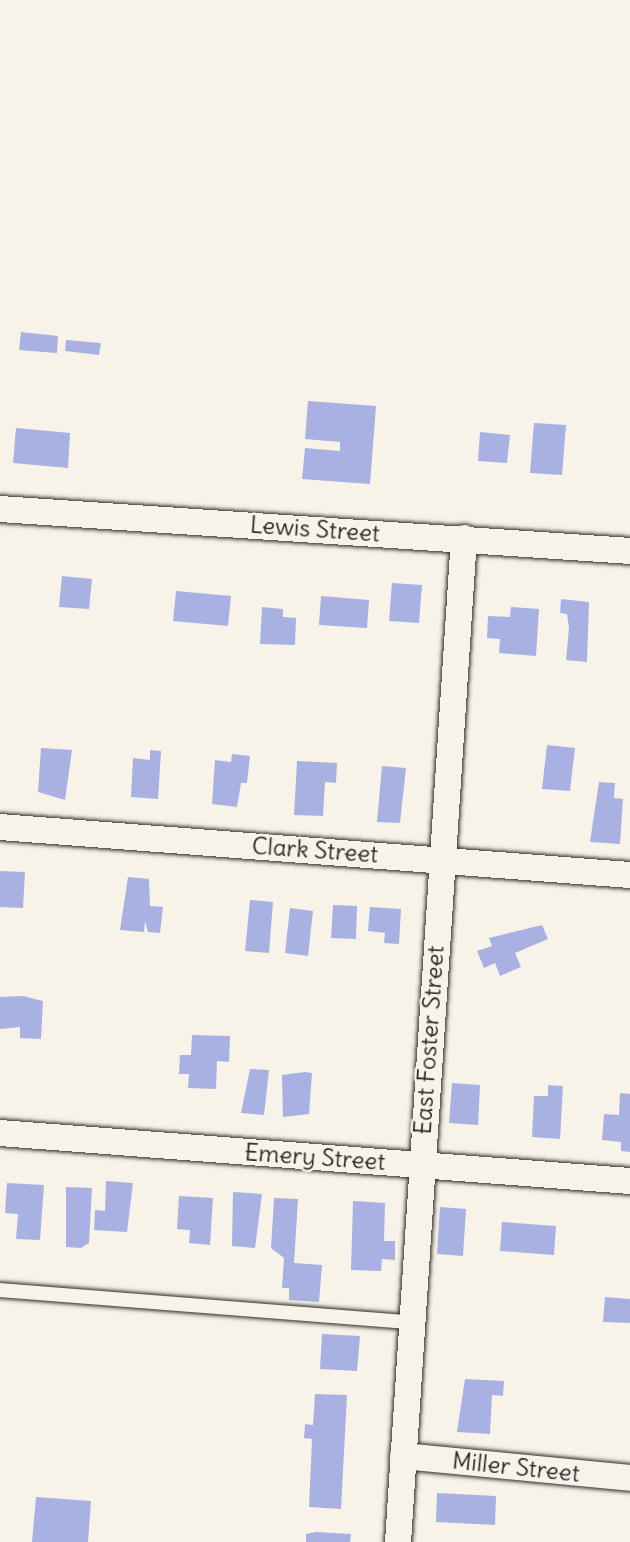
<!DOCTYPE html>
<html>
<head>
<meta charset="utf-8">
<style>
  body { margin:0 }
  #map { position:relative; width:630px; height:1542px; overflow:hidden; background:#f7f3e8; font-family:Delius,sans-serif }
  div>[style] { position:absolute }
  .building>* { inset:0; background:#a9b1e2 }
  .roads { filter:drop-shadow(0 0 2px #2b2b2b) drop-shadow(0 0 2px #2b2b2b) }
  .service>* { height:14px; margin:-7px; padding:0 7px; transform-origin:7px; border-radius:7px; background:#f7f3e8 }
  .minor>* { height:26px; margin:-13px; padding:0 13px; transform-origin:13px; border-radius:13px; background:#f7f3e8 }
  span { translate:-50% -50%; white-space:nowrap; text-align:center; line-height:1.15; -webkit-text-stroke:5px #f7f3e8; paint-order:stroke }
  .street-label { font-size:24px; color:#2b2b2b }
</style>
</head>
<body>
<div id="map">
  <div class="building">
    <div style="clip-path:polygon(21px 332px,58px 336px,57px 353px,19px 350px)"></div>
    <div style="clip-path:polygon(66px 340px,101px 343px,99px 355px,65px 351px)"></div>
    <div style="clip-path:polygon(308px 401px,376px 406px,370px 484px,302px 479px,305px 448px,340px 451px,340px 442px,305px 439px)"></div>
    <div style="clip-path:polygon(534px 423px,566px 425px,562px 475px,530px 473px)"></div>
    <div style="clip-path:polygon(16px 428px,70px 433px,68px 468px,13px 463px)"></div>
    <div style="clip-path:polygon(480px 432px,510px 435px,507px 463px,478px 461px)"></div>
    <div style="clip-path:polygon(62px 576px,92px 579px,89px 609px,59px 607px)"></div>
    <div style="clip-path:polygon(392px 583px,422px 585px,419px 623px,389px 621px)"></div>
    <div style="clip-path:polygon(176px 591px,231px 596px,228px 626px,173px 621px)"></div>
    <div style="clip-path:polygon(321px 596px,369px 600px,367px 628px,319px 625px)"></div>
    <div style="clip-path:polygon(561px 599px,589px 602px,587px 662px,566px 660px,569px 628px,567px 614px,560px 613px)"></div>
    <div style="clip-path:polygon(262px 607px,283px 609px,283px 617px,296px 618px,295px 645px,260px 644px)"></div>
    <div style="clip-path:polygon(511px 607px,539px 609px,536px 656px,499px 653px,500px 639px,487px 638px,488px 616px,510px 617px)"></div>
    <div style="clip-path:polygon(547px 745px,575px 748px,570px 791px,542px 789px)"></div>
    <div style="clip-path:polygon(41px 748px,72px 750px,65px 800px,38px 792px)"></div>
    <div style="clip-path:polygon(150px 750px,161px 751px,158px 799px,131px 797px,133px 758px,150px 760px)"></div>
    <div style="clip-path:polygon(232px 754px,250px 756px,247px 783px,241px 783px,237px 807px,212px 804px,215px 760px,231px 762px)"></div>
    <div style="clip-path:polygon(297px 761px,337px 763px,336px 783px,325px 782px,323px 816px,294px 815px)"></div>
    <div style="clip-path:polygon(382px 766px,406px 768px,400px 823px,377px 822px)"></div>
    <div style="clip-path:polygon(599px 782px,615px 783px,614px 798px,623px 799px,620px 844px,590px 842px)"></div>
    <div style="clip-path:polygon(0 871px,25px 872px,23px 908px,0 907px)"></div>
    <div style="clip-path:polygon(128px 877px,149px 879px,150px 906px,163px 907px,160px 933px,148px 932px,145px 921px,144px 932px,120px 930px)"></div>
    <div style="clip-path:polygon(250px 900px,273px 902px,269px 953px,245px 951px)"></div>
    <div style="clip-path:polygon(333px 905px,357px 906px,356px 939px,331px 938px)"></div>
    <div style="clip-path:polygon(370px 907px,401px 909px,399px 944px,384px 943px,385px 933px,368px 931px)"></div>
    <div style="clip-path:polygon(290px 908px,313px 911px,308px 956px,285px 953px)"></div>
    <div style="clip-path:polygon(542px 925px,548px 939px,515px 953px,521px 967px,500px 976px,495px 963px,484px 968px,477px 951px,492px 946px,489px 938px)"></div>
    <div style="clip-path:polygon(23px 996px,43px 1001px,41px 1039px,20px 1038px,20px 1027px,0 1029px,0 997px)"></div>
    <div style="clip-path:polygon(192px 1035px,230px 1036px,229px 1062px,217px 1061px,216px 1089px,188px 1088px,189px 1074px,179px 1074px,180px 1055px,191px 1055px)"></div>
    <div style="clip-path:polygon(250px 1069px,269px 1070px,264px 1115px,241px 1113px)"></div>
    <div style="clip-path:polygon(305px 1072px,312px 1073px,309px 1114px,283px 1117px,282px 1075px)"></div>
    <div style="clip-path:polygon(452px 1083px,480px 1085px,478px 1125px,449px 1123px)"></div>
    <div style="clip-path:polygon(548px 1085px,563px 1086px,560px 1139px,532px 1137px,534px 1096px,548px 1096px)"></div>
    <div style="clip-path:polygon(620px 1093px,630px 1094px,630px 1152px,621px 1151px,621px 1142px,602px 1140px,604px 1114px,619px 1115px)"></div>
    <div style="clip-path:polygon(106px 1181px,133px 1183px,127px 1232px,94px 1230px,95px 1210px,105px 1211px)"></div>
    <div style="clip-path:polygon(7px 1183px,44px 1185px,40px 1240px,16px 1239px,18px 1214px,5px 1213px)"></div>
    <div style="clip-path:polygon(66px 1187px,92px 1188px,89px 1243px,81px 1248px,66px 1247px)"></div>
    <div style="clip-path:polygon(233px 1192px,262px 1194px,255px 1248px,232px 1246px)"></div>
    <div style="clip-path:polygon(179px 1196px,213px 1198px,210px 1245px,189px 1243px,190px 1230px,177px 1229px)"></div>
    <div style="clip-path:polygon(274px 1198px,298px 1199px,294px 1263px,322px 1265px,319px 1302px,289px 1300px,289px 1288px,282px 1288px,284px 1258px,271px 1248px)"></div>
    <div style="clip-path:polygon(353px 1201px,385px 1203px,384px 1241px,395px 1241px,395px 1260px,382px 1259px,381px 1271px,351px 1270px)"></div>
    <div style="clip-path:polygon(440px 1207px,466px 1209px,463px 1256px,437px 1254px)"></div>
    <div style="clip-path:polygon(502px 1222px,556px 1226px,554px 1255px,500px 1251px)"></div>
    <div style="clip-path:polygon(605px 1297px,630px 1299px,630px 1323px,603px 1322px)"></div>
    <div style="clip-path:polygon(322px 1334px,360px 1336px,357px 1371px,320px 1369px)"></div>
    <div style="clip-path:polygon(465px 1379px,504px 1381px,503px 1396px,492px 1395px,490px 1434px,457px 1432px)"></div>
    <div style="clip-path:polygon(315px 1394px,347px 1395px,341px 1509px,309px 1507px,312px 1439px,304px 1438px,305px 1424px,313px 1425px)"></div>
    <div style="clip-path:polygon(437px 1493px,496px 1496px,495px 1525px,436px 1522px)"></div>
    <div style="clip-path:polygon(36px 1497px,91px 1501px,88px 1542px,32px 1542px)"></div>
    <div style="clip-path:polygon(316px 1532px,351px 1534px,350px 1542px,306px 1542px,306px 1534px)"></div>
  </div>
  <div class="roads">
    <div class="service">
      <div style="left:0;top:1290px;width:412px;rotate:4.5deg"></div>
    </div>
    <div class="minor">
      <div style="left:0;top:509px;width:631px;rotate:3.81deg"></div>
      <div style="left:0;top:827px;width:632px;rotate:4.36deg"></div>
      <div style="left:0;top:1133px;width:632px;rotate:4.36deg"></div>
      <div style="left:403px;top:1456px;width:228px;rotate:5.5deg"></div>
      <div style="left:398px;top:1542px;width:1006px;rotate:-86.24deg"></div>
    </div>
  </div>
  <div class="street-label">
    <span style="left:315px;top:529px;rotate:4deg">Lewis Street</span>
    <span style="left:315px;top:850px;rotate:4deg">Clark Street</span>
    <span style="left:429px;top:1040px;rotate:-86deg">East Foster Street</span>
    <span style="left:315px;top:1157px;rotate:4deg">Emery Street</span>
    <span style="left:516px;top:1467px;rotate:6deg">Miller Street</span>
  </div>
</div>
</body>
</html>
